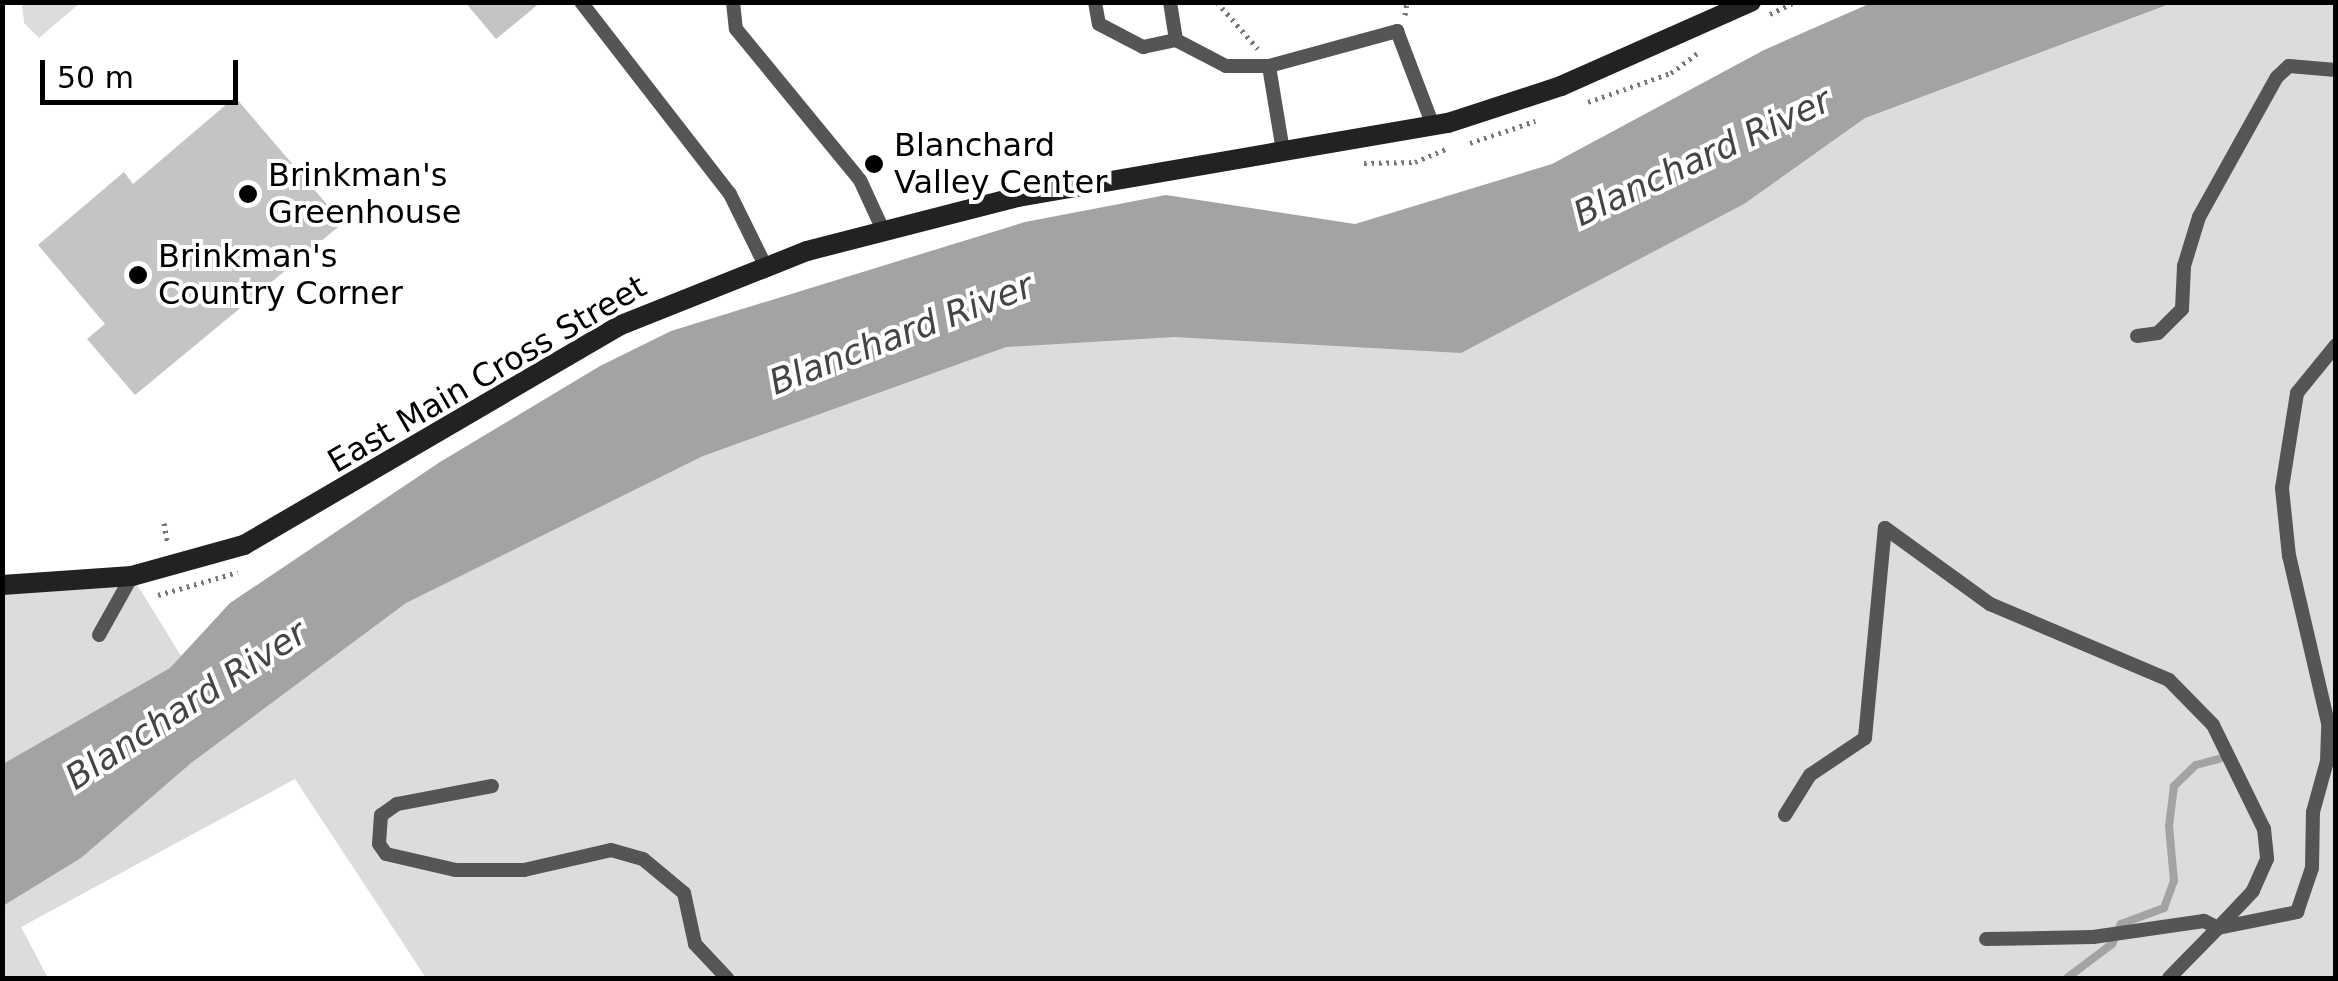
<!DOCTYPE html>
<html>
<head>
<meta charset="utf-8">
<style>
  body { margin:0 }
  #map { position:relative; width:2338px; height:981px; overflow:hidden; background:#fff; font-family:"DejaVu Sans",sans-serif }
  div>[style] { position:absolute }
  .green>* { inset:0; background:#dcdcdc }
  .water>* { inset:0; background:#a3a3a3 }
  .stream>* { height:8px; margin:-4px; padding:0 4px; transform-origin:4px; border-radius:4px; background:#a3a3a3 }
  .building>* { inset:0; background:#c4c4c4 }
  .path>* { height:5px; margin-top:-2.5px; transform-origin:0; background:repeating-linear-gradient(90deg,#777 0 2.5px,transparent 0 7.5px) }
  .service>* { height:14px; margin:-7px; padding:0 7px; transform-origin:7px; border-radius:7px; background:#555 }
  .secondary>* { height:20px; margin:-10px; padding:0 10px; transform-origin:10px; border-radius:10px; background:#222 }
  .dots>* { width:28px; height:28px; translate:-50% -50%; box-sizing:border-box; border:5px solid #fff; border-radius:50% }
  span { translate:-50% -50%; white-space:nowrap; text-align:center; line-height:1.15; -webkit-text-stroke:8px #fff; paint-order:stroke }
  .poi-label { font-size:32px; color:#000 }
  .left { translate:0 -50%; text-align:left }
  .street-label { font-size:32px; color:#000 }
  .water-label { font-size:35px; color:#444; font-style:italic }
  .frame { position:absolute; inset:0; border:5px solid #000; pointer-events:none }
  .scale { position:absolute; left:40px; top:60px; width:198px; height:45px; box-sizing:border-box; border:5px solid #000; border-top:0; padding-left:12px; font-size:30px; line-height:35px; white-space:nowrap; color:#000; -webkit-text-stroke:8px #fff; paint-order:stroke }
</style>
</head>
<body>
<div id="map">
  <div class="green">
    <div style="clip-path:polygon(22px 3px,22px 2px,80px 3px,39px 38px,24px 23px)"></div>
    <div style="clip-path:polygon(2101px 3px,2335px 3px,2335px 978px,426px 978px,295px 779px,21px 927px,48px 978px,7px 978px,3px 971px,3px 906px,81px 858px,216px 687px,1041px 277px,1435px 283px)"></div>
    <div style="clip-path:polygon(132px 576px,205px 695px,3px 823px,3px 585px)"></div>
  </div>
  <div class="water">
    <div style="clip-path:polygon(1871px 3px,2172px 3px,1865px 118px,1744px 204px,1461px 353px,1174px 337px,1006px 347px,703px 456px,406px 603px,191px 763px,81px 858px,3px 906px,3px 764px,170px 668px,230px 603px,440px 462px,600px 366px,671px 331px,1025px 222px,1166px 195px,1355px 224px,1552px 164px,1764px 50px)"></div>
  </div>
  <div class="stream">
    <div style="left:2067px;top:978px;width:56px;rotate:-37.1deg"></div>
    <div style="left:2112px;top:944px;width:22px;rotate:-66deg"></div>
    <div style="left:2121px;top:924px;width:46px;rotate:-20.4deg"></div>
    <div style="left:2164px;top:908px;width:29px;rotate:-70deg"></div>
    <div style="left:2174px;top:881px;width:55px;rotate:-95.2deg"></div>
    <div style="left:2169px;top:826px;width:40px;rotate:-82.9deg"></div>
    <div style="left:2174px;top:786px;width:30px;rotate:-44deg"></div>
    <div style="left:2196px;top:765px;width:24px;rotate:-15deg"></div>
  </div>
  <div class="building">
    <div style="clip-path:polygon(465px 2px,541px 2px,496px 39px)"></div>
    <div style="clip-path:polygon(235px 97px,343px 223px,135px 395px,87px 339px,105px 324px,38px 245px,124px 172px,133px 184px)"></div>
  </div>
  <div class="path">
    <div style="left:1217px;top:2px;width:62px;rotate:48.9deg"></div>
    <div style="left:1770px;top:14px;width:28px;rotate:-26deg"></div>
    <div style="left:1405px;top:15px;width:13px;rotate:-81deg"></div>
    <div style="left:1588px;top:102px;width:88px;rotate:-19.3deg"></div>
    <div style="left:1671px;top:73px;width:35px;rotate:-37deg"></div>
    <div style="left:1470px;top:143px;width:69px;rotate:-18.7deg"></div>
    <div style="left:1364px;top:163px;width:51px;rotate:-1.1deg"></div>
    <div style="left:1415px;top:162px;width:33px;rotate:-23deg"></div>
    <div style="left:164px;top:523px;width:22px;rotate:80deg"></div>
    <div style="left:158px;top:595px;width:83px;rotate:-16deg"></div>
  </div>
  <div class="service">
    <div style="left:581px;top:2px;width:243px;rotate:52.2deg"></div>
    <div style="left:730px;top:194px;width:79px;rotate:63.8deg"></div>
    <div style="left:733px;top:2px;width:27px;rotate:84deg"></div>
    <div style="left:736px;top:29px;width:195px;rotate:50.6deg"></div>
    <div style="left:860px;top:180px;width:55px;rotate:65.3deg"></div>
    <div style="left:1095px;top:2px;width:22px;rotate:80deg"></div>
    <div style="left:1099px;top:24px;width:50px;rotate:27.6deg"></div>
    <div style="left:1143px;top:47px;width:34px;rotate:-12deg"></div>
    <div style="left:1176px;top:40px;width:56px;rotate:27.5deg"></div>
    <div style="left:1226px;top:66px;width:43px"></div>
    <div style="left:1170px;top:2px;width:38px;rotate:81deg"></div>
    <div style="left:1283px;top:151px;width:86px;rotate:-99.4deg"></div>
    <div style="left:1269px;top:66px;width:133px;rotate:-15.3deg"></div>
    <div style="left:1397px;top:31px;width:102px;rotate:69.2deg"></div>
    <div style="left:2137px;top:336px;width:21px;rotate:-8deg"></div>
    <div style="left:2158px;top:333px;width:34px;rotate:-45deg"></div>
    <div style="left:2182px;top:309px;width:43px;rotate:-87.3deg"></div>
    <div style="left:2184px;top:266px;width:51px;rotate:-73deg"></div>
    <div style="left:2199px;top:217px;width:160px;rotate:-60.9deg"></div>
    <div style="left:2277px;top:77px;width:16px;rotate:-43deg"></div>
    <div style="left:2289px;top:66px;width:47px;rotate:4.9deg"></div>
    <div style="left:1885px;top:528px;width:130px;rotate:35.9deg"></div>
    <div style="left:1990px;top:604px;width:194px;rotate:23deg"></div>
    <div style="left:2169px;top:680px;width:63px;rotate:45.6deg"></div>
    <div style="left:2213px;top:725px;width:116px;rotate:63.9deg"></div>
    <div style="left:2264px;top:829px;width:30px;rotate:84deg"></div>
    <div style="left:2267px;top:859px;width:35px;rotate:114deg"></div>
    <div style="left:2253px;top:891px;width:51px;rotate:133.4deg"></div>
    <div style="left:2218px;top:928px;width:16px;rotate:-153deg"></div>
    <div style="left:2204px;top:921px;width:112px;rotate:171.8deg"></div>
    <div style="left:2093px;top:937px;width:107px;rotate:178.9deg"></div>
    <div style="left:99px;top:635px;width:68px;rotate:-60.8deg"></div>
    <div style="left:492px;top:786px;width:97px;rotate:169.3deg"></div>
    <div style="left:397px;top:804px;width:19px;rotate:145deg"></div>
    <div style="left:381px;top:815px;width:29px;rotate:94deg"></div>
    <div style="left:379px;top:844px;width:12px;rotate:55deg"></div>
    <div style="left:386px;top:854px;width:72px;rotate:12.9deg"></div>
    <div style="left:456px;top:870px;width:68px"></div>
    <div style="left:524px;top:870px;width:89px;rotate:-12.9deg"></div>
    <div style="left:611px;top:850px;width:33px;rotate:16deg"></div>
    <div style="left:643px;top:859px;width:53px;rotate:39.7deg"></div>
    <div style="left:684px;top:893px;width:52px;rotate:77.8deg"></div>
    <div style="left:695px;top:944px;width:47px;rotate:46.7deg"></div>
    <div style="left:1785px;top:815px;width:47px;rotate:-58deg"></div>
    <div style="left:1810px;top:775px;width:66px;rotate:-33.9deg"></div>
    <div style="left:1865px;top:738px;width:211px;rotate:-84.6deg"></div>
    <div style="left:2169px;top:978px;width:70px;rotate:-45.6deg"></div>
    <div style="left:2218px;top:928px;width:81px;rotate:-11.4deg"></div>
    <div style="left:2297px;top:912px;width:46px;rotate:-71.2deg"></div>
    <div style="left:2312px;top:868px;width:56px;rotate:-89deg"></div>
    <div style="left:2313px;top:812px;width:53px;rotate:-74.6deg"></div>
    <div style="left:2327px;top:761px;width:38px;rotate:-88deg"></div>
    <div style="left:2328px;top:723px;width:171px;rotate:-103.1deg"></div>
    <div style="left:2289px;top:556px;width:68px;rotate:-95.9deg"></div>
    <div style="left:2282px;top:488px;width:96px;rotate:-81deg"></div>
    <div style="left:2297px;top:393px;width:62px;rotate:-50.9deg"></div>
  </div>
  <div class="secondary">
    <div style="left:2px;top:585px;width:130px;rotate:-4deg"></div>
    <div style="left:132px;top:576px;width:116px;rotate:-15.5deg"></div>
    <div style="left:244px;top:545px;width:436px;rotate:-30.3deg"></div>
    <div style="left:621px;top:325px;width:200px;rotate:-21.7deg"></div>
    <div style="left:807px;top:251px;width:218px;rotate:-14.4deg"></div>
    <div style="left:1018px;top:197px;width:436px;rotate:-9.8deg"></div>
    <div style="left:1448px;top:123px;width:119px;rotate:-18.1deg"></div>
    <div style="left:1561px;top:86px;width:208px;rotate:-23.9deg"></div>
  </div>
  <div class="dots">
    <div style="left:874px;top:164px;background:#000"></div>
    <div style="left:248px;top:194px;background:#000"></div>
    <div style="left:138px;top:275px;background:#000"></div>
  </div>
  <div class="poi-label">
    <span class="left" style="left:894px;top:164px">Blanchard<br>Valley Center</span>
    <span class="left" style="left:268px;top:194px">Brinkman's<br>Greenhouse</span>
    <span class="left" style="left:158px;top:275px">Brinkman's<br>Country Corner</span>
  </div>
  <div class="street-label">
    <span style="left:487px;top:374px;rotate:-30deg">East Main Cross Street</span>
  </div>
  <div class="water-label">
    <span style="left:1702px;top:157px;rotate:-25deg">Blanchard River</span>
    <span style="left:901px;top:334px;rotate:-21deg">Blanchard River</span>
    <span style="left:186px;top:705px;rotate:-33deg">Blanchard River</span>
  </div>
  <div class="frame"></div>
  <div class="scale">50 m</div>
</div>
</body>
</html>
